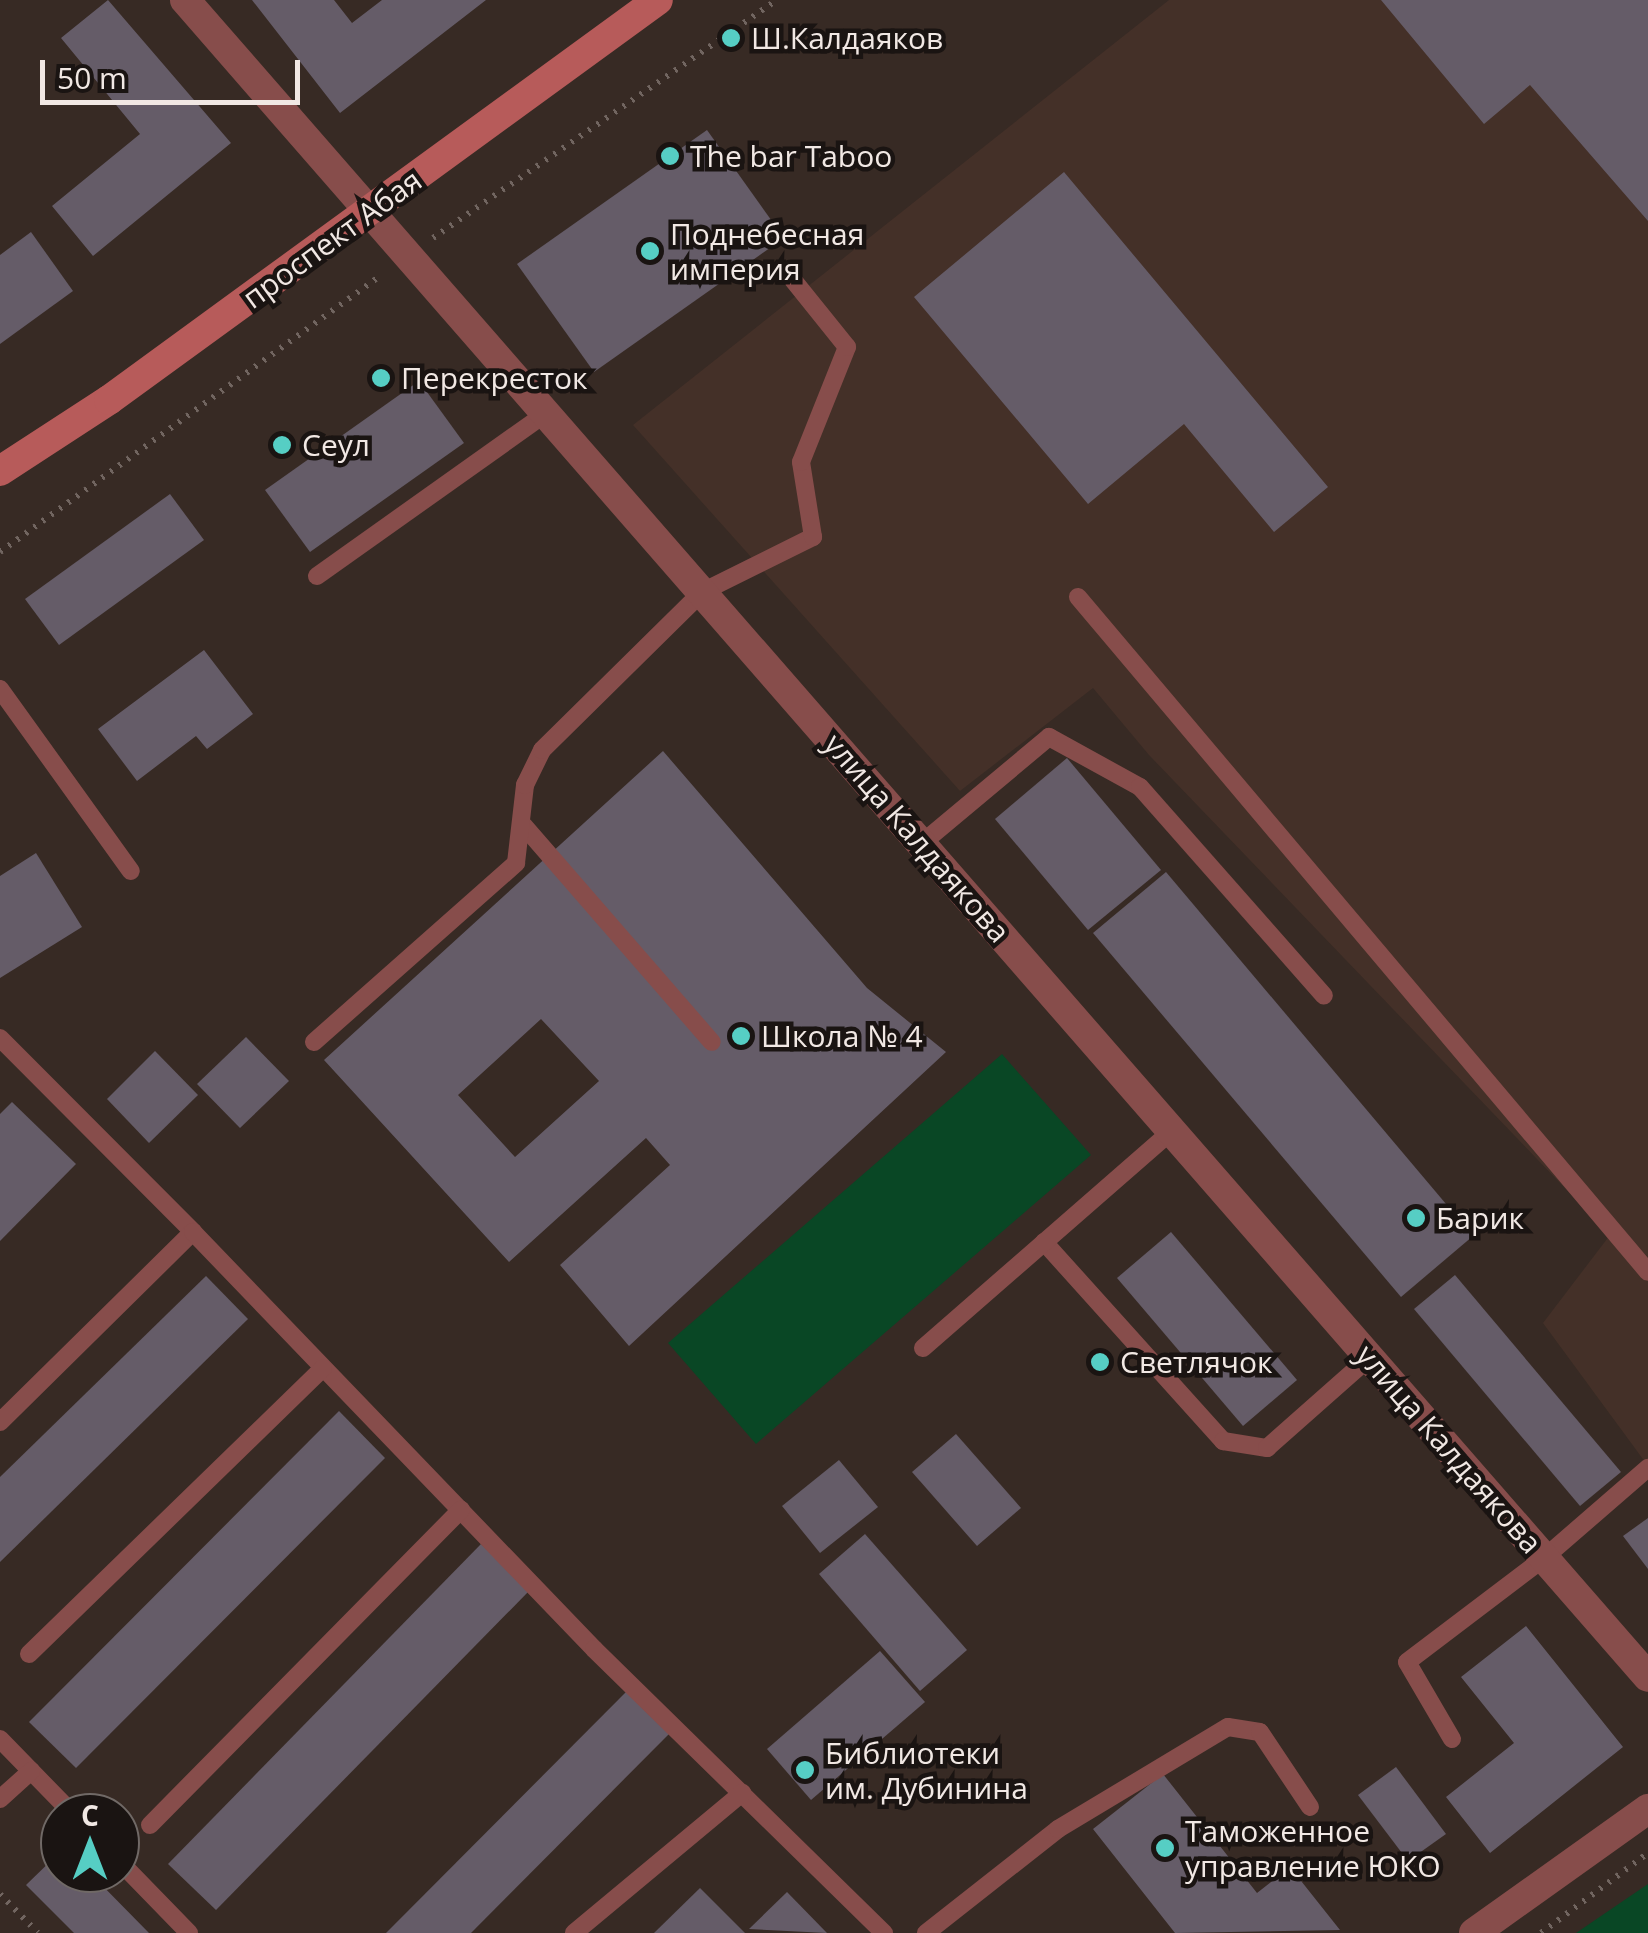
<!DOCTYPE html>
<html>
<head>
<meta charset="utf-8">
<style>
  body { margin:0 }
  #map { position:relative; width:1648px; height:1933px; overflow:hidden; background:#372a24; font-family:"Open Sans",sans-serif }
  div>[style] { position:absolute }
  .built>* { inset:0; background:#443028 }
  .green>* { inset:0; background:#094725 }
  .building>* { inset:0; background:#655c68 }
  .path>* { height:6px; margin-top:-3px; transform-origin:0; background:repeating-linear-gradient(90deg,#716560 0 2.5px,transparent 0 10.5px) }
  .service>* { height:18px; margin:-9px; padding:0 9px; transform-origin:9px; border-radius:9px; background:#874d4b }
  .minor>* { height:30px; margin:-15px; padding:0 15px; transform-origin:15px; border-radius:15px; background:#874d4b }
  .tertiary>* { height:30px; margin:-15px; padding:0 15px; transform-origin:15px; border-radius:15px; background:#874d4b }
  .secondary>* { height:30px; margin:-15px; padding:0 15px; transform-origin:15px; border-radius:15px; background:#b75b5a }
  .dots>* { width:28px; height:28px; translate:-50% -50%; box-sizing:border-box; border:5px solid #1a1412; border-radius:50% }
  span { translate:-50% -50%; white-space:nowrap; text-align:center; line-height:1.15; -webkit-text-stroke:9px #1a1412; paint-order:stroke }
  .poi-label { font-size:30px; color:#f1e8e4 }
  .left { translate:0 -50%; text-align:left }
  .street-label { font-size:30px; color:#f1e8e4 }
  .north { position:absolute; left:40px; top:1793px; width:100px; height:100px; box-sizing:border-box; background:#1a1412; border:2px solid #706966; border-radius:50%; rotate:0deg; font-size:28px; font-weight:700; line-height:40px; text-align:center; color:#f1e8e4 }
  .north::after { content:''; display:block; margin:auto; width:35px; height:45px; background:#56cec4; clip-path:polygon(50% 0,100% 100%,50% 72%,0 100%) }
  .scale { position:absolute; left:40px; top:60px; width:260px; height:45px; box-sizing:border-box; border:5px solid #f1e8e4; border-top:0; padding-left:12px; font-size:30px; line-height:35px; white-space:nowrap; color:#f1e8e4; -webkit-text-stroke:8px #1a1412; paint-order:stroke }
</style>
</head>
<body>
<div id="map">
  <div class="built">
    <div style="clip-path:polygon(1169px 0,1648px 0,1648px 1466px,1543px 1323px,1610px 1235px,1149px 755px,1093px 688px,960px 791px,633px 425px)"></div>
  </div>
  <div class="green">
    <div style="clip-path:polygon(1002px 1054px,1091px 1155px,756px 1444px,668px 1343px)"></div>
    <div style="clip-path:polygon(1648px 1884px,1648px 1933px,1576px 1933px)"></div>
  </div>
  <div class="building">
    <div style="clip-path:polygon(108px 0,231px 143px,93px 256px,52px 206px,140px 134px,61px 38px)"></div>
    <div style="clip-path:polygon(252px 0,334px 0,352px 23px,382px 0,486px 0,340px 113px)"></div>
    <div style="clip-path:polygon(1381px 0,1648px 0,1648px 221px,1530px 85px,1484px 124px)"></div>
    <div style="clip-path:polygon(707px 130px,784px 238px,594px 372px,517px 264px)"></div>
    <div style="clip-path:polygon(1064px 172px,1328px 487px,1274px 532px,1184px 424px,1088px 504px,914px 297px)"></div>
    <div style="clip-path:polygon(31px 232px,73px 291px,0 344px,0 255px)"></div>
    <div style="clip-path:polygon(419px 381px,464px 443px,310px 552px,265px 490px)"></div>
    <div style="clip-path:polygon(170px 494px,204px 540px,59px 645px,25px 599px)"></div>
    <div style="clip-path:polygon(204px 650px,253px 714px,207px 749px,196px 736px,137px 781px,98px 729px)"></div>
    <div style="clip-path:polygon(evenodd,663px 751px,867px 988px,946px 1052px,629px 1346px,560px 1265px,670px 1165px,646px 1138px,509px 1262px,324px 1060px,663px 751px,541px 1019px,599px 1081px,515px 1157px,458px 1095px,541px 1019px)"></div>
    <div style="clip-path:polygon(1067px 758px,1161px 870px,1088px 930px,995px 819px)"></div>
    <div style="clip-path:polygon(36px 853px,82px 927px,0 978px,0 876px)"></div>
    <div style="clip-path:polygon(1166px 872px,1473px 1236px,1401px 1297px,1093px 933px)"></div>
    <div style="clip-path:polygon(246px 1037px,289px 1081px,240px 1128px,197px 1084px)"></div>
    <div style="clip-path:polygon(155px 1051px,198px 1095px,149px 1143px,107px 1099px)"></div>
    <div style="clip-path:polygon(12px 1102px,76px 1164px,0 1241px,0 1114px)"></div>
    <div style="clip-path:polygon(1171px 1232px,1297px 1380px,1243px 1426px,1117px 1278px)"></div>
    <div style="clip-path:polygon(1455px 1275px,1621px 1472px,1580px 1506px,1414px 1309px)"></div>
    <div style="clip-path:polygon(206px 1276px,248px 1319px,0 1562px,0 1477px)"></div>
    <div style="clip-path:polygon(339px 1411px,385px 1458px,76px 1768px,29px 1722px)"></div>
    <div style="clip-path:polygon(956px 1434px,1021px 1508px,977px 1546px,912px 1472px)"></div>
    <div style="clip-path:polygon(839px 1460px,878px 1507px,820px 1553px,782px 1506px)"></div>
    <div style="clip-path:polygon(1648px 1518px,1648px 1569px,1623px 1536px)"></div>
    <div style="clip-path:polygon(865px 1534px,967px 1650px,920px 1691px,819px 1574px)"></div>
    <div style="clip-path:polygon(481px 1544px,529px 1591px,216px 1910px,168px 1864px)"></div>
    <div style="clip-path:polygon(1526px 1626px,1623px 1747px,1490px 1853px,1446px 1797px,1514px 1743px,1461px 1677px)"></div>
    <div style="clip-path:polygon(880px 1651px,925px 1702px,811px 1800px,767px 1749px)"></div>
    <div style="clip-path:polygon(626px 1692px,669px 1734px,471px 1933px,386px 1933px)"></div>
    <div style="clip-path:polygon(1396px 1767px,1446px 1834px,1408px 1861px,1358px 1795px)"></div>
    <div style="clip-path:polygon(1163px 1774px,1257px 1893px,1290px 1867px,1340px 1930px,1175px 1933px,1093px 1829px)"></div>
    <div style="clip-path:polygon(60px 1852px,60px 1873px,90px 1873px,149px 1933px,74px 1933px,26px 1885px)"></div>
    <div style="clip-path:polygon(700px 1888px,745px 1933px,654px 1933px)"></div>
    <div style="clip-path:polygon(787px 1892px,827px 1933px,749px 1929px)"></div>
  </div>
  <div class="path">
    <div style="left:433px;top:238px;width:418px;rotate:-34.7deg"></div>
    <div style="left:0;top:552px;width:472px;rotate:-36deg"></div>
    <div style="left:0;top:1894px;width:54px;rotate:45.7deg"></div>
    <div style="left:1541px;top:1933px;width:134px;rotate:-36.8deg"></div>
  </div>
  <div class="service">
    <div style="left:317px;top:576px;width:281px;rotate:-35.4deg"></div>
    <div style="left:1078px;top:597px;width:883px;rotate:49.82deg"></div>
    <div style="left:0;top:689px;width:224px;rotate:54.3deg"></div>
    <div style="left:524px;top:826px;width:286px;rotate:49deg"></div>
    <div style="left:921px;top:844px;width:167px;rotate:-39.9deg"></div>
    <div style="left:1049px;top:737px;width:104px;rotate:28.8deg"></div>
    <div style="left:1140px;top:787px;width:278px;rotate:48.6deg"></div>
    <div style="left:0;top:1038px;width:274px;rotate:45.1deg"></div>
    <div style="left:314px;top:1042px;width:270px;rotate:-41.5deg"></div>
    <div style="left:516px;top:863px;width:79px;rotate:-83.4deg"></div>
    <div style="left:525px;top:785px;width:39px;rotate:-64deg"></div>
    <div style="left:542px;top:750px;width:225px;rotate:-44.6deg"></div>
    <div style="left:702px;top:592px;width:124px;rotate:-26.4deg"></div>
    <div style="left:813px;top:537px;width:76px;rotate:-99.1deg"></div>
    <div style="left:801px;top:462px;width:124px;rotate:-68.2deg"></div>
    <div style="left:847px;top:347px;width:99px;rotate:-128.8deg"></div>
    <div style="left:1044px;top:1242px;width:268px;rotate:48deg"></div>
    <div style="left:1223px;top:1441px;width:45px;rotate:9deg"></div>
    <div style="left:1267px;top:1448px;width:137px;rotate:-41.5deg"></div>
    <div style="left:923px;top:1348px;width:330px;rotate:-41.1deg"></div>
    <div style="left:0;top:1422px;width:271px;rotate:-44.6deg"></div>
    <div style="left:193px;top:1232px;width:579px;rotate:46.12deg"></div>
    <div style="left:594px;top:1649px;width:406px;rotate:44.4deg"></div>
    <div style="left:29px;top:1654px;width:410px;rotate:-44.2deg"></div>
    <div style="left:0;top:1739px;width:103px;rotate:45.8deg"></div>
    <div style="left:1452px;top:1739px;width:89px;rotate:-120.3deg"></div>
    <div style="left:1407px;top:1662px;width:172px;rotate:-37.2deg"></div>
    <div style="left:1544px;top:1558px;width:138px;rotate:-40.9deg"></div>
    <div style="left:0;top:1799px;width:42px;rotate:-42.1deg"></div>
    <div style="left:150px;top:1825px;width:443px;rotate:-45.4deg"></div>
    <div style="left:120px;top:1862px;width:99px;rotate:45.8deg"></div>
    <div style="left:574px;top:1933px;width:219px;rotate:-39.8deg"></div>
    <div style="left:926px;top:1933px;width:168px;rotate:-38.2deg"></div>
    <div style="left:1058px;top:1829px;width:198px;rotate:-31deg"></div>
    <div style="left:1228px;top:1727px;width:32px;rotate:9deg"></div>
    <div style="left:1260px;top:1732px;width:90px;rotate:56.3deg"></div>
  </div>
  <div class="minor">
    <div style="left:1474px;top:1933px;width:214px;rotate:-35.5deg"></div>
  </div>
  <div class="tertiary">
    <div style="left:185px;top:0;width:2225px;rotate:48.9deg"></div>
  </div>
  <div class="secondary">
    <div style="left:0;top:471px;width:130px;rotate:-33.1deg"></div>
    <div style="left:109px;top:400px;width:679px;rotate:-36.08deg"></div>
  </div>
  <div class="dots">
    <div style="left:731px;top:38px;background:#56cec4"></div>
    <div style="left:670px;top:156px;background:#56cec4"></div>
    <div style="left:650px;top:251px;background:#56cec4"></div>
    <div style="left:381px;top:378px;background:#56cec4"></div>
    <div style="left:282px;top:445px;background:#56cec4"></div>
    <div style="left:741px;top:1036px;background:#56cec4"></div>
    <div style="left:1416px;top:1218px;background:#56cec4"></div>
    <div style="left:1100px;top:1362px;background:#56cec4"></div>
    <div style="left:805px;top:1770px;background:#56cec4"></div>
    <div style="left:1165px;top:1848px;background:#56cec4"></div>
  </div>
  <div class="poi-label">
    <span class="left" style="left:751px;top:38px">Ш.Калдаяков</span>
    <span class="left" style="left:690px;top:156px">The bar Taboo</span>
    <span class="left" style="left:670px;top:251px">Поднебесная<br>империя</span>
    <span class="left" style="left:401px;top:378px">Перекресток</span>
    <span class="left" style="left:302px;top:445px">Сеул</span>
    <span class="left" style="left:761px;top:1036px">Школа № 4</span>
    <span class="left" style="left:1436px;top:1218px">Барик</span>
    <span class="left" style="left:1120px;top:1362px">Светлячок</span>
    <span class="left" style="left:825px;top:1770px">Библиотеки<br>им. Дубинина</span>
    <span class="left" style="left:1185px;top:1848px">Таможенное<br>управление ЮКО</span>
  </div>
  <div class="street-label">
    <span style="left:332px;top:239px;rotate:-36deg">проспект Абая</span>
    <span style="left:917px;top:838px;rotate:49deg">улица Калдаякова</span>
    <span style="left:1449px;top:1449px;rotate:49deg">улица Калдаякова</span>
  </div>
  <div class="north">С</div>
  <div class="scale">50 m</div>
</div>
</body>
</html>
